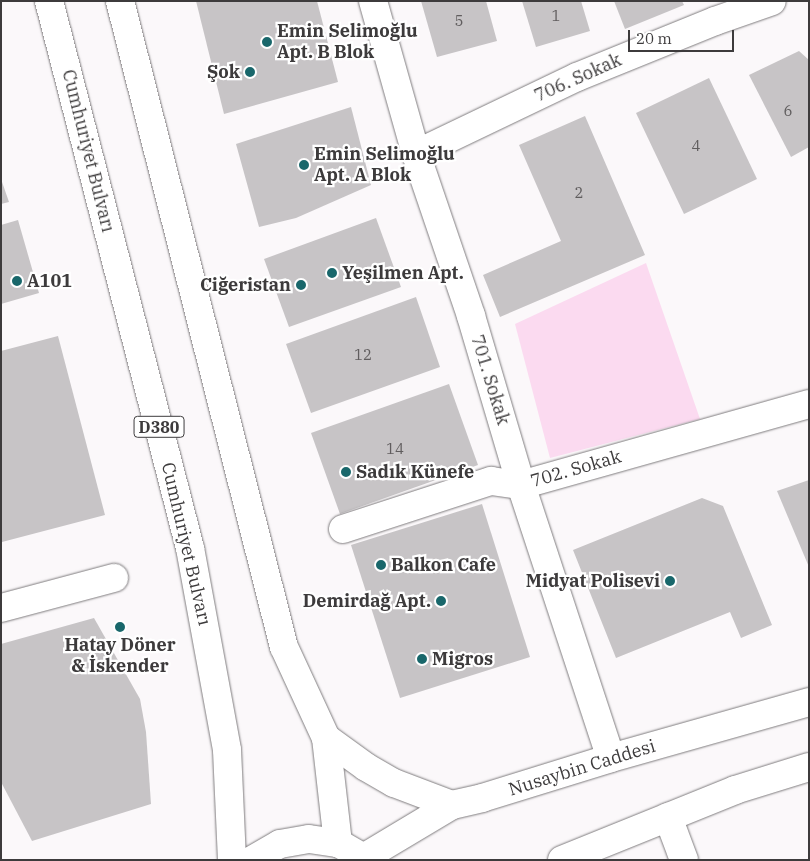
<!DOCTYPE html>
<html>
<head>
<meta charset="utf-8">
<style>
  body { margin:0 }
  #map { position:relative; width:810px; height:861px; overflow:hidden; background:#fbf8fa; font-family:"IBM Plex Serif",serif }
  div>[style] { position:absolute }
  .green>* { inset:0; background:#fbdaf0 }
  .building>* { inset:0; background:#c7c4c6 }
  .roads { filter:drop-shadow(0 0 1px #7f7c7e) drop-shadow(0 0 1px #7f7c7e) }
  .minor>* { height:28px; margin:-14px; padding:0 14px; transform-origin:14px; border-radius:14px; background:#fff }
  .tertiary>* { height:28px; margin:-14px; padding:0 14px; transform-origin:14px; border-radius:14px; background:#fff }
  .secondary>* { height:28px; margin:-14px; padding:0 14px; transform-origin:14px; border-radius:14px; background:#fff }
  .primary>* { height:28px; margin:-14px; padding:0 14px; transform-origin:14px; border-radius:14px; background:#fff }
  .dots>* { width:14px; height:14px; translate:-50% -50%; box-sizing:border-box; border:2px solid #fff; border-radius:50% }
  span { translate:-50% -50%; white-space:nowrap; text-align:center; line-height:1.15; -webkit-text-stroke:4.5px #fff; paint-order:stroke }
  .number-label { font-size:15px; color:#605d5e }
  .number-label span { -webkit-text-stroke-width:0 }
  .shield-label span { padding:1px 4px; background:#fff; border:1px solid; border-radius:4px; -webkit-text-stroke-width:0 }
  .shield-label { font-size:16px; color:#3d3b3c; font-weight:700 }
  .poi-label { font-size:18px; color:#3d3b3c; font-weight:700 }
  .left { translate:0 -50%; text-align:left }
  .right { translate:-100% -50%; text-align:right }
  .street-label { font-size:18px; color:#3d3b3c }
  .frame { position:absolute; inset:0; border:2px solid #3d3b3c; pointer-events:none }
  .scale { position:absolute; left:628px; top:30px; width:106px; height:22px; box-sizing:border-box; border:2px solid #3d3b3c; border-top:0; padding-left:6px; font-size:15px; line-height:18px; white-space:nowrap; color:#3d3b3c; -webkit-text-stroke:4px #fff; paint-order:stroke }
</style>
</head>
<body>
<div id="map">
  <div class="green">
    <div style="clip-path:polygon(646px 263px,700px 419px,550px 458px,515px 324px)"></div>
  </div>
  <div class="building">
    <div style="clip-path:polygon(196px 1px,317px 1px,338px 82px,224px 114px)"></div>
    <div style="clip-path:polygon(421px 1px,486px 1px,497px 41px,437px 57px)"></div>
    <div style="clip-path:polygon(522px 1px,581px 1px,590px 31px,536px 47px)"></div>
    <div style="clip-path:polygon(614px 1px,682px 1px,684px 5px,625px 29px)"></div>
    <div style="clip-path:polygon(799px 51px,809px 60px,809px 147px,791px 157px,749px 75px)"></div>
    <div style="clip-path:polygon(709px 78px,757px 179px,684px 214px,636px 113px)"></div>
    <div style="clip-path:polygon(351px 107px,371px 185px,296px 218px,259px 227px,236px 144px)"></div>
    <div style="clip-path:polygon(585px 116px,645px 255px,500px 317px,483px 275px,561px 241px,519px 145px)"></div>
    <div style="clip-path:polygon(1px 179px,9px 202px,1px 204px)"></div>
    <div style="clip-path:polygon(376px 218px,401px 287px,289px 327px,264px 259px)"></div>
    <div style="clip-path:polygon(18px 220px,39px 293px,1px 304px,1px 225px)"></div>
    <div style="clip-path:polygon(416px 297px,440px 367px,311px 413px,286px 344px)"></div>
    <div style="clip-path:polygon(58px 336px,105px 515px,2px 542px,1px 351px)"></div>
    <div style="clip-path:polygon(449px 384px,478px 465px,340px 514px,311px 433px)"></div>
    <div style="clip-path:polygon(809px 480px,809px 567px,777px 491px)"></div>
    <div style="clip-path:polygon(702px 498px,723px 506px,772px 625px,741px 638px,730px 612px,616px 658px,573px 550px)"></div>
    <div style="clip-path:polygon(482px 504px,530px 657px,400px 698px,351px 545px)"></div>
    <div style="clip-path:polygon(94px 618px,140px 699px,146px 732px,151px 804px,32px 841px,1px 782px,1px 644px)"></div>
  </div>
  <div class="roads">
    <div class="minor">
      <div style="left:373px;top:1px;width:159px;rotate:74.3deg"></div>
      <div style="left:416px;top:154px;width:171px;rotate:71.2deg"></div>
      <div style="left:471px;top:316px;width:176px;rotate:73.5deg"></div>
      <div style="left:521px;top:485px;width:287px;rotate:71.8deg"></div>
      <div style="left:416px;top:154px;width:178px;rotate:-25.6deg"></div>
      <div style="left:577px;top:77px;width:149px;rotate:-22.1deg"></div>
      <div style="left:715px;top:21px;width:60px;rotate:-19.3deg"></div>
      <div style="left:343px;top:529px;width:156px;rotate:-18deg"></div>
      <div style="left:491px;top:481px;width:30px;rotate:8deg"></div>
      <div style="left:521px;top:485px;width:299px;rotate:-15.7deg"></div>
      <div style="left:1px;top:608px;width:117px;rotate:-14.9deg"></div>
    </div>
    <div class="tertiary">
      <div style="left:668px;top:817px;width:46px;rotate:69.6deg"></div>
    </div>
    <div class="secondary">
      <div style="left:326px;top:738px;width:49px;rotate:35.9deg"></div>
      <div style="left:366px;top:767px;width:32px;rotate:30deg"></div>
      <div style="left:394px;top:783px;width:62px;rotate:20.8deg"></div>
      <div style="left:365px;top:857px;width:101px;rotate:-30.9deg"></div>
      <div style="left:452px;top:805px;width:31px;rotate:-13deg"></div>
      <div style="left:482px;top:798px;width:135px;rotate:-17.2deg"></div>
      <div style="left:611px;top:758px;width:206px;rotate:-15.8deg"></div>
      <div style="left:562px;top:860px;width:187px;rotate:-22deg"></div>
      <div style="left:735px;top:790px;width:77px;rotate:-17.3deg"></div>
    </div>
    <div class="primary">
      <div style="left:49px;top:1px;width:565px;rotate:75.55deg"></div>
      <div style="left:190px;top:548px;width:205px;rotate:79.6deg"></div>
      <div style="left:227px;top:750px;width:110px;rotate:87.4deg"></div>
      <div style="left:120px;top:1px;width:666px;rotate:75.76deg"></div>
      <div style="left:284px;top:647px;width:100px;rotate:65.2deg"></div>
      <div style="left:326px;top:738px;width:106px;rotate:83.5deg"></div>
      <div style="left:252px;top:860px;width:32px;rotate:-30deg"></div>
      <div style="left:280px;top:844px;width:29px;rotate:-10deg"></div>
      <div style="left:309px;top:839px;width:29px;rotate:8deg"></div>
      <div style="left:338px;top:843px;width:34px;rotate:30deg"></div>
    </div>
  </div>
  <div class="dots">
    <div style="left:267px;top:42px;background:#19676b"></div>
    <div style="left:250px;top:72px;background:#19676b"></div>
    <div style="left:304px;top:165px;background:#19676b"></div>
    <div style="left:332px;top:273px;background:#19676b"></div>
    <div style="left:17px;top:281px;background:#19676b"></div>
    <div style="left:301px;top:285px;background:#19676b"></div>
    <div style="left:346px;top:472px;background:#19676b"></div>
    <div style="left:381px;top:565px;background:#19676b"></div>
    <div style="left:670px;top:581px;background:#19676b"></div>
    <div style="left:441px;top:601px;background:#19676b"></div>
    <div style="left:120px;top:627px;background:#19676b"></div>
    <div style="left:422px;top:659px;background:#19676b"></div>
  </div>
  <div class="number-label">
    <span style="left:556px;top:16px">1</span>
    <span style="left:459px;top:21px">5</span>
    <span style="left:788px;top:111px">6</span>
    <span style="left:696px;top:146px">4</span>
    <span style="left:579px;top:193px">2</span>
    <span style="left:363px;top:355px">12</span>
    <span style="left:395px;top:449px">14</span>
  </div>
  <div class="shield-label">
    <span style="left:159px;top:427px">D380</span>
  </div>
  <div class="poi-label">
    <span class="left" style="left:277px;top:42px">Emin Selimoğlu<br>Apt. B Blok</span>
    <span class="right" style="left:240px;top:72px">Şok</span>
    <span class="left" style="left:314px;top:165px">Emin Selimoğlu<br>Apt. A Blok</span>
    <span class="left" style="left:342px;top:273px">Yeşilmen Apt.</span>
    <span class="left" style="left:27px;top:281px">A101</span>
    <span class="right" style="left:291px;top:285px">Ciğeristan</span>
    <span class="left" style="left:356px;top:472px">Sadık Künefe</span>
    <span class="left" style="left:391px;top:565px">Balkon Cafe</span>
    <span class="right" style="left:660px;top:581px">Midyat Polisevi</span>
    <span class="right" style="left:431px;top:601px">Demirdağ Apt.</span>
    <span style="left:120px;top:656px">Hatay Döner<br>&amp; İskender</span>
    <span class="left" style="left:432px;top:659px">Migros</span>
  </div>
  <div class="street-label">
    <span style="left:578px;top:78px;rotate:-24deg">706. Sokak</span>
    <span style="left:88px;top:151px;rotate:76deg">Cumhuriyet Bulvarı</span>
    <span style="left:490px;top:380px;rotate:73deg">701. Sokak</span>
    <span style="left:576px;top:469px;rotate:-16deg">702. Sokak</span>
    <span style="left:186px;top:544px;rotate:77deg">Cumhuriyet Bulvarı</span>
    <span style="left:582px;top:768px;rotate:-17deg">Nusaybin Caddesi</span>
  </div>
  <div class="frame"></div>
  <div class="scale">20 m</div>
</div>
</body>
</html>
